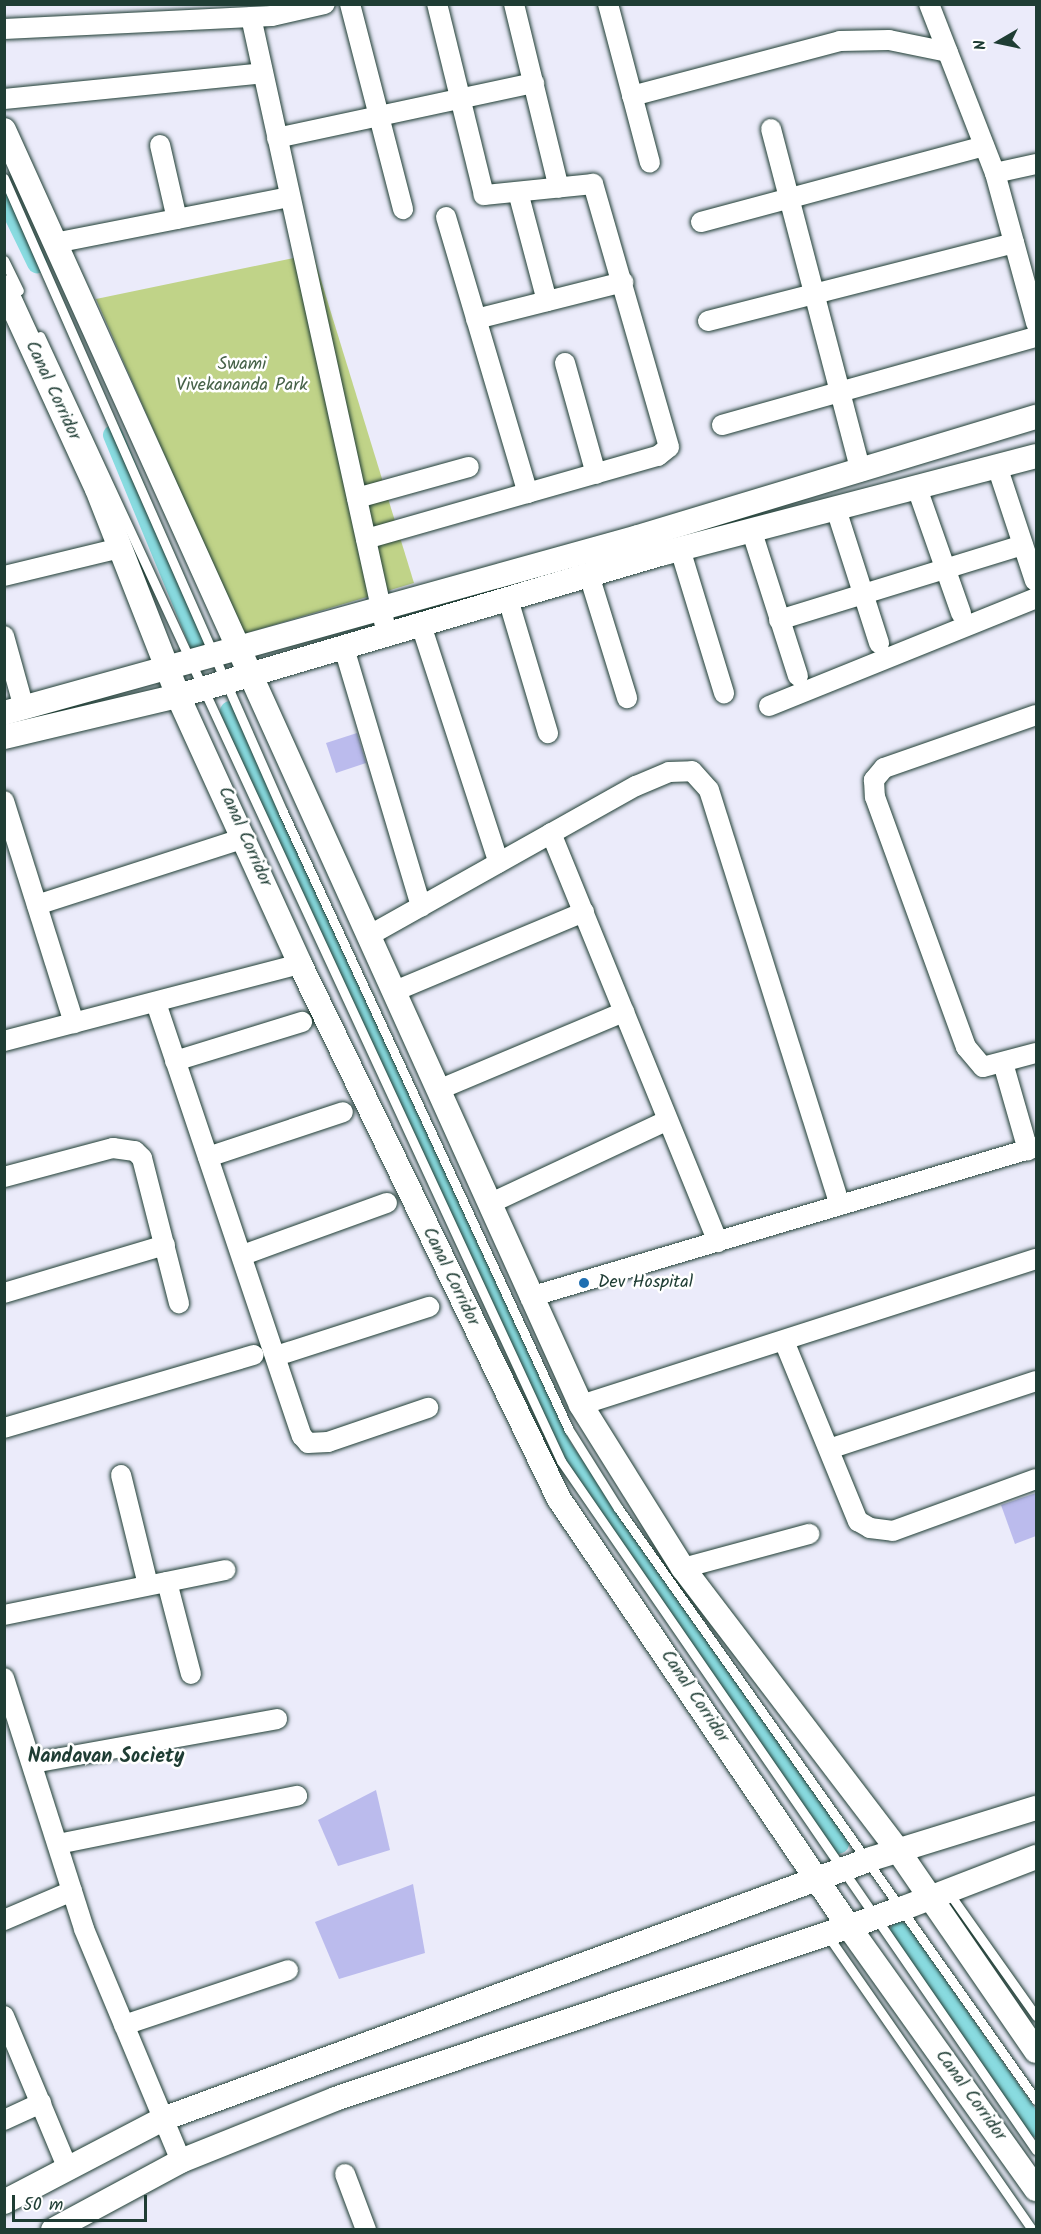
<!DOCTYPE html>
<html>
<head>
<meta charset="utf-8">
<style>
  body { margin:0 }
  #map { position:relative; width:1041px; height:2234px; overflow:hidden; background:#ebebfa; font-family:Kalam,sans-serif }
  div>[style] { position:absolute }
  .green>* { inset:0; background:#c0d388 }
  .canal>* { height:20px; margin:-10px; padding:0 10px; transform-origin:10px; border-radius:10px; background:#89dbe0 }
  .building>* { inset:0; background:#bbbbed }
  .roads { filter:drop-shadow(0 0 2px #1f3d34) drop-shadow(0 0 2px #1f3d34) }
  .service>* { height:9px; margin:-4.5px; padding:0 4.5px; transform-origin:4.5px; border-radius:4.5px; background:#fff }
  .minor>* { height:20px; margin:-10px; padding:0 10px; transform-origin:10px; border-radius:10px; background:#fff }
  .tertiary>* { height:24px; margin:-12px; padding:0 12px; transform-origin:12px; border-radius:12px; background:#fff }
  .dots>* { width:16px; height:16px; translate:-50% -50%; box-sizing:border-box; border:3px solid #fff; border-radius:50% }
  span { translate:-50% -50%; white-space:nowrap; text-align:center; line-height:1.15; -webkit-text-stroke:5px #fff; paint-order:stroke }
  .park-label { font-size:18px; color:#476249 }
  .street-label { font-size:18px; color:#1f3d34 }
  .poi-label { font-size:18px; color:#1f3d34 }
  .left { translate:0 -50%; text-align:left }
  .neighbourhood-label { font-size:20px; color:#1f3d34; font-weight:700 }
  .frame { position:absolute; inset:0; border:6px solid #1f3d34; pointer-events:none }
  .north { position:absolute; left:969px; top:12px; width:60px; height:60px; -webkit-text-stroke:4px #fff; paint-order:stroke; rotate:261deg; font-size:16px; font-weight:700; line-height:24px; text-align:center; color:#1f3d34 }
  .north::after { content:''; display:block; margin:auto; width:21px; height:27px; background:#1f3d34; clip-path:polygon(50% 0,100% 100%,50% 72%,0 100%) }
  .scale { position:absolute; left:12px; top:2195px; width:135px; height:27px; box-sizing:border-box; border:3px solid #1f3d34; border-top:0; padding-left:8px; font-size:18px; line-height:21px; white-space:nowrap; color:#1f3d34; -webkit-text-stroke:4px #fff; paint-order:stroke }
</style>
</head>
<body>
<div id="map">
  <div class="green">
    <div style="clip-path:polygon(313px 254px,414px 583px,243px 634px,96px 299px)"></div>
  </div>
  <div class="canal">
    <div style="left:4px;top:195px;width:76px;rotate:64.1deg"></div>
    <div style="left:113px;top:435px;width:225px;rotate:67.5deg"></div>
    <div style="left:230px;top:711px;width:808px;rotate:65.75deg"></div>
    <div style="left:562px;top:1448px;width:483px;rotate:55deg"></div>
    <div style="left:900px;top:1932px;width:238px;rotate:55.1deg"></div>
  </div>
  <div class="building">
    <div style="clip-path:polygon(357px 733px,366px 763px,336px 773px,326px 743px)"></div>
    <div style="clip-path:polygon(1036px 1493px,1036px 1536px,1015px 1544px,1001px 1505px)"></div>
    <div style="clip-path:polygon(376px 1790px,390px 1850px,338px 1866px,318px 1820px)"></div>
    <div style="clip-path:polygon(413px 1884px,425px 1953px,339px 1979px,315px 1922px)"></div>
  </div>
  <div class="roads">
    <div class="service">
      <div style="left:4px;top:178px;width:693px;rotate:66.25deg"></div>
      <div style="left:283px;top:812px;width:681px;rotate:65.17deg"></div>
      <div style="left:569px;top:1430px;width:92px;rotate:57.9deg"></div>
      <div style="left:618px;top:1508px;width:725px;rotate:54.77deg"></div>
      <div style="left:4px;top:260px;width:34px;rotate:64deg"></div>
      <div style="left:40px;top:336px;width:1240px;rotate:65.15deg"></div>
      <div style="left:561px;top:1461px;width:837px;rotate:55.42deg"></div>
      <div style="left:949px;top:1893px;width:151px;rotate:54.7deg"></div>
      <div style="left:828px;top:1936px;width:358px;rotate:55.2deg"></div>
    </div>
    <div class="minor">
      <div style="left:350px;top:4px;width:212px;rotate:75.5deg"></div>
      <div style="left:514px;top:4px;width:189px;rotate:76.3deg"></div>
      <div style="left:608px;top:4px;width:164px;rotate:75.2deg"></div>
      <div style="left:929px;top:4px;width:181px;rotate:68.7deg"></div>
      <div style="left:995px;top:173px;width:156px;rotate:74.7deg"></div>
      <div style="left:251px;top:17px;width:633px;rotate:77.59deg"></div>
      <div style="left:4px;top:29px;width:268px;rotate:-2.8deg"></div>
      <div style="left:272px;top:16px;width:54px;rotate:-12.8deg"></div>
      <div style="left:632px;top:96px;width:215px;rotate:-14.8deg"></div>
      <div style="left:840px;top:41px;width:49px;rotate:-1.2deg"></div>
      <div style="left:889px;top:40px;width:60px;rotate:11.5deg"></div>
      <div style="left:4px;top:99px;width:260px;rotate:-5.7deg"></div>
      <div style="left:771px;top:129px;width:354px;rotate:75.3deg"></div>
      <div style="left:277px;top:138px;width:263px;rotate:-12.1deg"></div>
      <div style="left:160px;top:145px;width:76px;rotate:77.1deg"></div>
      <div style="left:995px;top:173px;width:42px;rotate:-12.4deg"></div>
      <div style="left:518px;top:192px;width:113px;rotate:75.1deg"></div>
      <div style="left:446px;top:217px;width:288px;rotate:73.5deg"></div>
      <div style="left:701px;top:222px;width:293px;rotate:-15deg"></div>
      <div style="left:55px;top:243px;width:239px;rotate:-11.1deg"></div>
      <div style="left:476px;top:319px;width:152px;rotate:-14.1deg"></div>
      <div style="left:708px;top:321px;width:316px;rotate:-14.3deg"></div>
      <div style="left:565px;top:363px;width:115px;rotate:74.4deg"></div>
      <div style="left:722px;top:425px;width:326px;rotate:-15.7deg"></div>
      <div style="left:997px;top:466px;width:121px;rotate:71.7deg"></div>
      <div style="left:917px;top:488px;width:133px;rotate:70.6deg"></div>
      <div style="left:357px;top:498px;width:116px;rotate:-15.5deg"></div>
      <div style="left:836px;top:509px;width:141px;rotate:72.2deg"></div>
      <div style="left:752px;top:532px;width:151px;rotate:72.3deg"></div>
      <div style="left:366px;top:539px;width:304px;rotate:-15.9deg"></div>
      <div style="left:658px;top:456px;width:14px;rotate:-39deg"></div>
      <div style="left:669px;top:447px;width:274px;rotate:-106.1deg"></div>
      <div style="left:593px;top:184px;width:110px;rotate:174.2deg"></div>
      <div style="left:484px;top:195px;width:197px;rotate:-103.8deg"></div>
      <div style="left:680px;top:549px;width:151px;rotate:73deg"></div>
      <div style="left:589px;top:575px;width:129px;rotate:72.8deg"></div>
      <div style="left:4px;top:576px;width:119px;rotate:-13.6deg"></div>
      <div style="left:508px;top:599px;width:140px;rotate:73.4deg"></div>
      <div style="left:779px;top:620px;width:255px;rotate:-17.1deg"></div>
      <div style="left:421px;top:625px;width:250px;rotate:71.9deg"></div>
      <div style="left:4px;top:636px;width:75px;rotate:74.5deg"></div>
      <div style="left:344px;top:648px;width:270px;rotate:73.4deg"></div>
      <div style="left:769px;top:706px;width:288px;rotate:-22deg"></div>
      <div style="left:1036px;top:715px;width:161px;rotate:160.8deg"></div>
      <div style="left:884px;top:768px;width:16px;rotate:130deg"></div>
      <div style="left:874px;top:780px;width:17px;rotate:87deg"></div>
      <div style="left:875px;top:797px;width:266px;rotate:70deg"></div>
      <div style="left:966px;top:1047px;width:26px;rotate:50deg"></div>
      <div style="left:983px;top:1067px;width:55px;rotate:-14.8deg"></div>
      <div style="left:4px;top:801px;width:233px;rotate:72.5deg"></div>
      <div style="left:551px;top:833px;width:442px;rotate:67.8deg"></div>
      <div style="left:37px;top:905px;width:219px;rotate:-17.9deg"></div>
      <div style="left:370px;top:935px;width:305px;rotate:-29.3deg"></div>
      <div style="left:636px;top:786px;width:36px;rotate:-23deg"></div>
      <div style="left:669px;top:772px;width:23px;rotate:-2deg"></div>
      <div style="left:692px;top:771px;width:25px;rotate:48deg"></div>
      <div style="left:709px;top:790px;width:435px;rotate:72.5deg"></div>
      <div style="left:395px;top:991px;width:205px;rotate:-22.7deg"></div>
      <div style="left:156px;top:1003px;width:457px;rotate:71.4deg"></div>
      <div style="left:302px;top:1436px;width:9px;rotate:49deg"></div>
      <div style="left:308px;top:1443px;width:20px;rotate:-3deg"></div>
      <div style="left:328px;top:1442px;width:106px;rotate:-18.8deg"></div>
      <div style="left:4px;top:1041px;width:306px;rotate:-14.6deg"></div>
      <div style="left:175px;top:1061px;width:133px;rotate:-17.1deg"></div>
      <div style="left:1003px;top:1063px;width:91px;rotate:74deg"></div>
      <div style="left:438px;top:1090px;width:202px;rotate:-22.8deg"></div>
      <div style="left:208px;top:1157px;width:142px;rotate:-18.4deg"></div>
      <div style="left:4px;top:1177px;width:113px;rotate:-14.9deg"></div>
      <div style="left:113px;top:1148px;width:22px;rotate:8deg"></div>
      <div style="left:135px;top:1151px;width:10px;rotate:45deg"></div>
      <div style="left:142px;top:1158px;width:150px;rotate:75.7deg"></div>
      <div style="left:491px;top:1203px;width:195px;rotate:-25.1deg"></div>
      <div style="left:243px;top:1255px;width:153px;rotate:-19.9deg"></div>
      <div style="left:4px;top:1293px;width:168px;rotate:-16.6deg"></div>
      <div style="left:530px;top:1297px;width:528px;rotate:-16.51deg"></div>
      <div style="left:784px;top:1341px;width:195px;rotate:67.7deg"></div>
      <div style="left:858px;top:1521px;width:14px;rotate:30deg"></div>
      <div style="left:870px;top:1528px;width:23px;rotate:7deg"></div>
      <div style="left:893px;top:1531px;width:152px;rotate:-20deg"></div>
      <div style="left:276px;top:1356px;width:161px;rotate:-17.8deg"></div>
      <div style="left:581px;top:1405px;width:478px;rotate:-17.8deg"></div>
      <div style="left:4px;top:1428px;width:260px;rotate:-16.3deg"></div>
      <div style="left:829px;top:1449px;width:218px;rotate:-18.2deg"></div>
      <div style="left:121px;top:1475px;width:113px;rotate:76.2deg"></div>
      <div style="left:683px;top:1568px;width:131px;rotate:-15.1deg"></div>
      <div style="left:167px;top:1582px;width:95px;rotate:75.4deg"></div>
      <div style="left:4px;top:1615px;width:226px;rotate:-11.5deg"></div>
      <div style="left:4px;top:1678px;width:263px;rotate:72.3deg"></div>
      <div style="left:84px;top:1929px;width:251px;rotate:67.3deg"></div>
      <div style="left:33px;top:1763px;width:248px;rotate:-10.2deg"></div>
      <div style="left:58px;top:1844px;width:244px;rotate:-11.4deg"></div>
      <div style="left:4px;top:1920px;width:74px;rotate:-23.1deg"></div>
      <div style="left:4px;top:2016px;width:166px;rotate:67.3deg"></div>
      <div style="left:124px;top:2025px;width:173px;rotate:-18.5deg"></div>
      <div style="left:4px;top:2120px;width:41px;rotate:-24.7deg"></div>
      <div style="left:345px;top:2174px;width:60px;rotate:69.4deg"></div>
    </div>
    <div class="tertiary">
      <div style="left:4px;top:130px;width:1399px;rotate:65.65deg"></div>
      <div style="left:581px;top:1405px;width:192px;rotate:58deg"></div>
      <div style="left:683px;top:1568px;width:353px;rotate:52.7deg"></div>
      <div style="left:897px;top:1849px;width:245px;rotate:55.5deg"></div>
      <div style="left:4px;top:287px;width:222px;rotate:65.3deg"></div>
      <div style="left:97px;top:489px;width:222px;rotate:68.6deg"></div>
      <div style="left:178px;top:696px;width:294px;rotate:65.5deg"></div>
      <div style="left:300px;top:964px;width:594px;rotate:64.17deg"></div>
      <div style="left:559px;top:1499px;width:517px;rotate:55.88deg"></div>
      <div style="left:849px;top:1927px;width:322px;rotate:54.5deg"></div>
      <div style="left:4px;top:713px;width:658px;rotate:-15.51deg"></div>
      <div style="left:638px;top:537px;width:416px;rotate:-16.8deg"></div>
      <div style="left:4px;top:737px;width:179px;rotate:-13.3deg"></div>
      <div style="left:178px;top:696px;width:507px;rotate:-16.4deg"></div>
      <div style="left:664px;top:553px;width:384px;rotate:-14.6deg"></div>
      <div style="left:4px;top:2202px;width:179px;rotate:-27.6deg"></div>
      <div style="left:163px;top:2119px;width:754px;rotate:-20.16deg"></div>
      <div style="left:871px;top:1859px;width:173px;rotate:-17.2deg"></div>
      <div style="left:53px;top:2230px;width:145px;rotate:-28.3deg"></div>
      <div style="left:181px;top:2161px;width:166px;rotate:-21.9deg"></div>
      <div style="left:335px;top:2099px;width:600px;rotate:-18.56deg"></div>
      <div style="left:904px;top:1908px;width:142px;rotate:-21.1deg"></div>
    </div>
  </div>
  <div class="dots">
    <div style="left:584px;top:1283px;background:#1f6fb2"></div>
  </div>
  <div class="park-label">
    <span style="left:242px;top:376px">Swami<br>Vivekananda Park</span>
  </div>
  <div class="street-label">
    <span style="left:52px;top:391px;rotate:65deg">Canal Corridor</span>
    <span style="left:244px;top:837px;rotate:66deg">Canal Corridor</span>
    <span style="left:450px;top:1277px;rotate:64deg">Canal Corridor</span>
    <span style="left:694px;top:1697px;rotate:56deg">Canal Corridor</span>
    <span style="left:970px;top:2096px;rotate:54deg">Canal Corridor</span>
  </div>
  <div class="poi-label">
    <span class="left" style="left:598px;top:1283px">Dev Hospital</span>
  </div>
  <div class="neighbourhood-label">
    <span style="left:106px;top:1757px">Nandavan Society</span>
  </div>
  <div class="frame"></div>
  <div class="north">N</div>
  <div class="scale">50 m</div>
</div>
</body>
</html>
